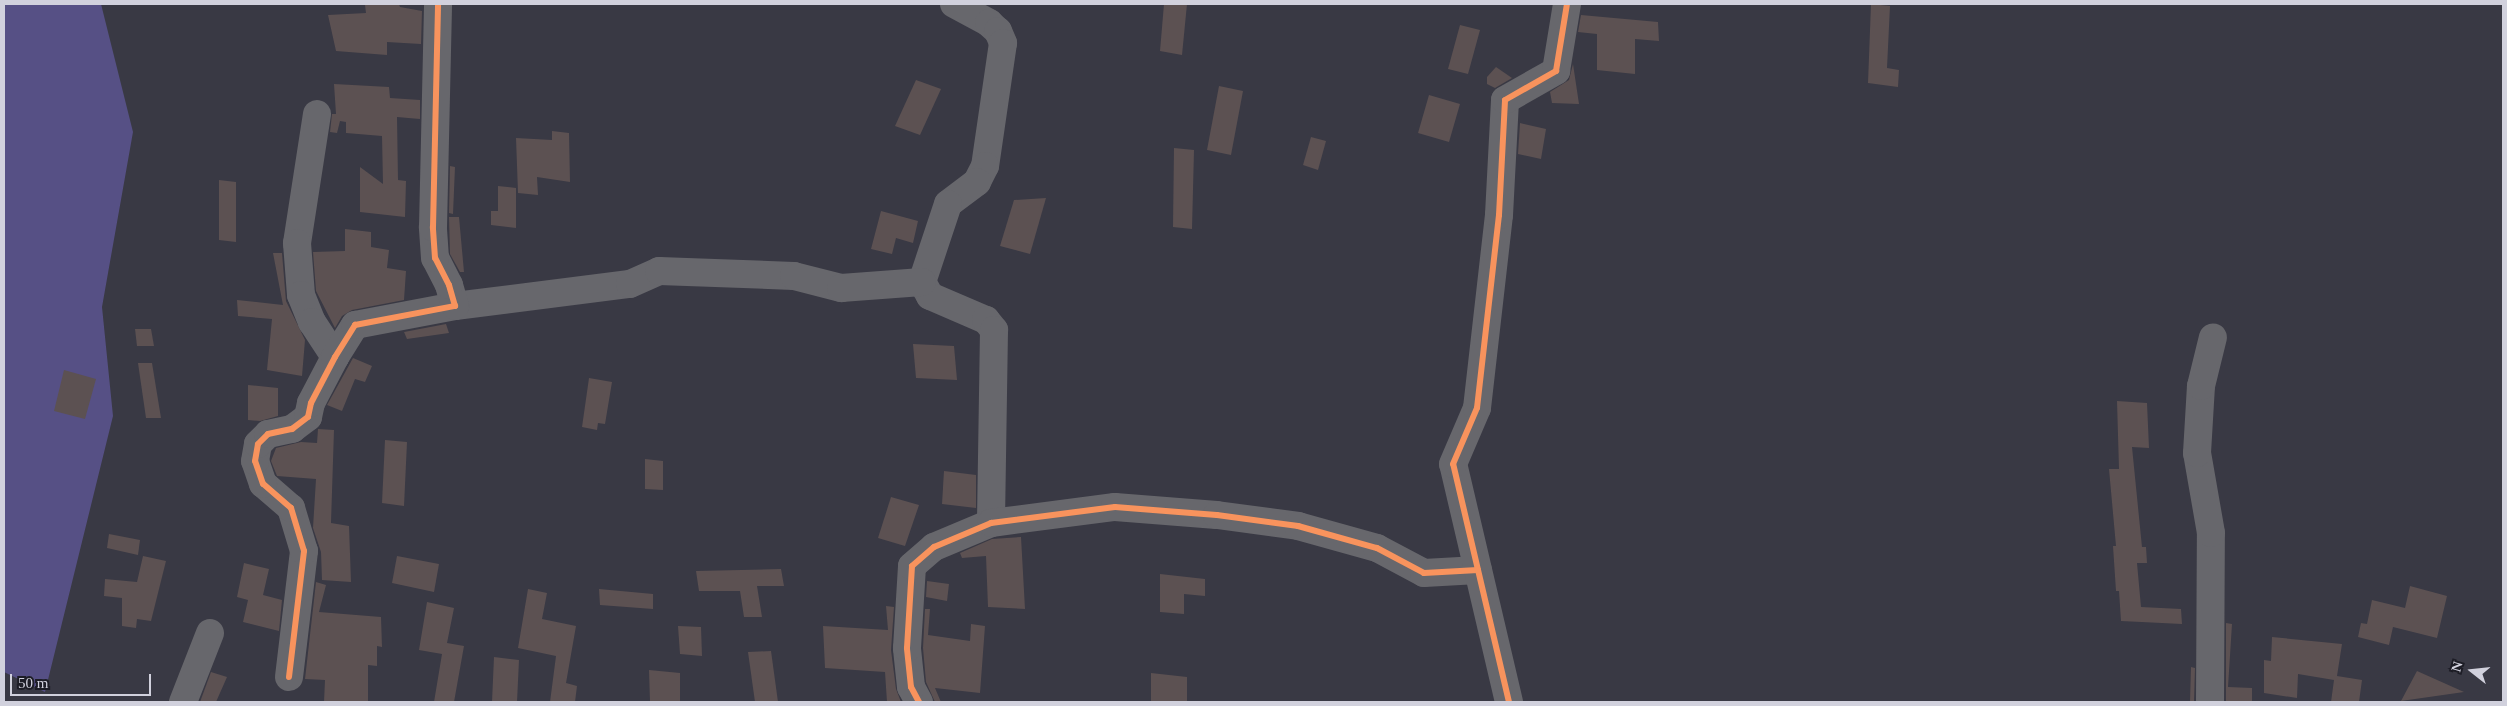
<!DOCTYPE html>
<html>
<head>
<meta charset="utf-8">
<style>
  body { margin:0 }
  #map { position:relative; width:2507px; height:706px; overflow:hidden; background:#393944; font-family:"Times New Roman",serif }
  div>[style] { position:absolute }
  .forest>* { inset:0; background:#565085 }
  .building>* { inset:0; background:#5c5152 }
  .minor>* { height:28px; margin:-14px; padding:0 14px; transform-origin:14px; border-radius:14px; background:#67676c }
  .cycleway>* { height:6px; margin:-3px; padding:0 3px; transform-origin:3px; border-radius:3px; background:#f8935d }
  span { translate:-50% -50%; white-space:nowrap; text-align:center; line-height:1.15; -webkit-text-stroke:4.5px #1d1d26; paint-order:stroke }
  .frame { position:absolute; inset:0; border:5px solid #d1d1dd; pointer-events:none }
  .north { position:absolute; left:2447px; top:646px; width:50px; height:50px; -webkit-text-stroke:4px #1d1d26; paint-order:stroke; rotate:286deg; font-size:14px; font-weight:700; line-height:20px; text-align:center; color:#d1d1dd }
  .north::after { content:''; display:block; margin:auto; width:18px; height:22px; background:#d1d1dd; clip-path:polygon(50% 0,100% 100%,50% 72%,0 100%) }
  .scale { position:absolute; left:10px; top:674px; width:141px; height:22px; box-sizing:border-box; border:2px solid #d1d1dd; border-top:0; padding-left:6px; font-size:15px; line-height:18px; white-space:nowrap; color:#d1d1dd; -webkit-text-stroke:4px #1d1d26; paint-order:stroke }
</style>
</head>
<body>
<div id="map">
  <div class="forest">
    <div style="clip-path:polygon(4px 4px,101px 4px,133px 132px,102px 307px,113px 416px,45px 692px,4px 672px)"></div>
  </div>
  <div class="building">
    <div style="clip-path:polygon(399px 4px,400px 7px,422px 11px,421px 44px,387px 42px,387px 55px,336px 51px,328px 15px,366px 13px,365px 5px)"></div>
    <div style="clip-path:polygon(1164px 4px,1187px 4px,1182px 55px,1160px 51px)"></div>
    <div style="clip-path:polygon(1871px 4px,1890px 6px,1887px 68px,1899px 70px,1898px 87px,1868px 83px)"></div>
    <div style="clip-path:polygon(1581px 15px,1658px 22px,1659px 41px,1635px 39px,1635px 74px,1597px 70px,1597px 34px,1578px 32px)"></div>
    <div style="clip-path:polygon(1460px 25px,1480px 30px,1468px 74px,1448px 69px)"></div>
    <div style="clip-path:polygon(1573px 64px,1579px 104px,1552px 103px,1550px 92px,1569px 80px)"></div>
    <div style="clip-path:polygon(1496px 67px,1512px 78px,1495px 88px,1487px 84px,1487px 77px)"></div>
    <div style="clip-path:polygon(916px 80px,941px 89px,920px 135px,895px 126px)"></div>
    <div style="clip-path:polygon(334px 84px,389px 87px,390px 98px,420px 100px,420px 119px,397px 117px,398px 180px,406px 181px,405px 217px,360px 212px,360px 167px,383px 184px,382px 136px,346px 133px,346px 122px,340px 121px,337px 133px,330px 132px,332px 114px,336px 114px)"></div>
    <div style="clip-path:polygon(1219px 86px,1243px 91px,1231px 155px,1207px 150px)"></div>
    <div style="clip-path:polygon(1429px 95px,1460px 104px,1449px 142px,1418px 133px)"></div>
    <div style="clip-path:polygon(1520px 123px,1546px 129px,1541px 159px,1518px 154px)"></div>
    <div style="clip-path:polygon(552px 131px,569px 133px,570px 182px,537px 177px,538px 195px,518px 193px,516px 138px,552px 140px)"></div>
    <div style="clip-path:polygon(1311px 137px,1326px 141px,1318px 170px,1303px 165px)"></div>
    <div style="clip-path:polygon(1174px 148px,1194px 150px,1192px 229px,1173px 227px)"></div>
    <div style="clip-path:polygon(450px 166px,455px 167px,453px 214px,449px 213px)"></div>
    <div style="clip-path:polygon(219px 180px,236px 182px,236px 242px,219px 240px)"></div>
    <div style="clip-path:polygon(498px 186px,516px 188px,516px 228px,491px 225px,491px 211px,498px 211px)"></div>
    <div style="clip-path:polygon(1046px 198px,1030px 254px,1000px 246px,1014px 200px)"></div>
    <div style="clip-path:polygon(881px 211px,918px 221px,913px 243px,896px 238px,892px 254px,871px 249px)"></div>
    <div style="clip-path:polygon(449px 217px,459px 217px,464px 272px,460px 272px,450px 254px)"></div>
    <div style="clip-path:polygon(345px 229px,371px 232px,371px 247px,389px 250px,387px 268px,406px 271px,404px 300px,352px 310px,342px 316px,335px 328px,316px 291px,313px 252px,345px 251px)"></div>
    <div style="clip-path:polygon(273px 253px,282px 253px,286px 301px,305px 340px,302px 376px,267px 370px,272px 319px,238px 316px,237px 300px,283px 305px)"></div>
    <div style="clip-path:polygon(446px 324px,449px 333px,407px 339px,404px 332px)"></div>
    <div style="clip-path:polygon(135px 329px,151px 329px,154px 346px,137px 346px)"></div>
    <div style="clip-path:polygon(913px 344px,954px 346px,957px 380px,916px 378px)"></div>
    <div style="clip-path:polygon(353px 358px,372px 366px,365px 382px,355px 379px,342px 411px,327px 405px)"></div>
    <div style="clip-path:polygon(138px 363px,152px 363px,161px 418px,146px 418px)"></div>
    <div style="clip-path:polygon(64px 370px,96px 379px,85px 419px,54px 411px)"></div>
    <div style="clip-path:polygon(589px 378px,612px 382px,605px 424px,598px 423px,597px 430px,582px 427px)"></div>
    <div style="clip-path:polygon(248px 385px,278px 388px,278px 416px,260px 421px,248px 420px)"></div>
    <div style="clip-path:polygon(2117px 401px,2147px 403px,2149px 448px,2132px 447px,2142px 547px,2146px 547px,2147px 563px,2137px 563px,2141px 607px,2181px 609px,2182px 624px,2121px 621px,2119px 591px,2116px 591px,2113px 546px,2116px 546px,2109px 469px,2119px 469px)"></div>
    <div style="clip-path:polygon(318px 429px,334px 430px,331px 523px,349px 526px,351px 582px,322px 580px,321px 552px,313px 528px,316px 479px,277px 476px,271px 461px,276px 448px,301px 442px,317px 443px)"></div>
    <div style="clip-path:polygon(385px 440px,407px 442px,404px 506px,382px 503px)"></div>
    <div style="clip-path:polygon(645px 459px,663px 461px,663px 490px,645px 489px)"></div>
    <div style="clip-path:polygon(944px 471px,976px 475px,976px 508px,942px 504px)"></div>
    <div style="clip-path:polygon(891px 497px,919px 505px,905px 546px,878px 538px)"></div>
    <div style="clip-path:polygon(109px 534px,140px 540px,138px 555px,107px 548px)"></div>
    <div style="clip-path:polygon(1021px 537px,1025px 609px,988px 607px,986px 556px,962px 558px,960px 553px,992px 539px)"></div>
    <div style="clip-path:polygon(143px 556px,166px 561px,151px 621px,137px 619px,136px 628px,122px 626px,122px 598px,104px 596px,105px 579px,137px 582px)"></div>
    <div style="clip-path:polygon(397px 556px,439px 564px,434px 592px,392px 583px)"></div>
    <div style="clip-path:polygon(244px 563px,269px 569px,263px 595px,282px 600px,279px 631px,243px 622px,248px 600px,237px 597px)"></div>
    <div style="clip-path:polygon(781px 569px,784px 586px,757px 586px,762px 617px,744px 617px,740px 591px,699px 591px,696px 571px)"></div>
    <div style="clip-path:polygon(1160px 574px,1205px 579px,1205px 596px,1184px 594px,1184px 614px,1160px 612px)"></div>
    <div style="clip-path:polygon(927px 581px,949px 584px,947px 601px,926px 597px)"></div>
    <div style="clip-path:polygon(316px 582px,326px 585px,319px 612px,381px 617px,382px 647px,377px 646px,377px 666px,368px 665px,368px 702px,324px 702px,325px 680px,305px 679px)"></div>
    <div style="clip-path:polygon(2410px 586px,2447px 596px,2437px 638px,2393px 627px,2389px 645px,2358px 637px,2361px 623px,2367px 624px,2372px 600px,2405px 608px)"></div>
    <div style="clip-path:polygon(528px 589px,547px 593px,542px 619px,576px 626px,566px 683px,577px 686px,575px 702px,550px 702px,556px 656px,518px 648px)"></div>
    <div style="clip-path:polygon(599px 589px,653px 594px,653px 609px,600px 605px)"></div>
    <div style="clip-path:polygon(427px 602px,454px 608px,447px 643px,464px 646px,454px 702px,434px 702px,442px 654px,419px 650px)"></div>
    <div style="clip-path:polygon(886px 606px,894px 607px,891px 650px,896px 689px,901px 702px,887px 702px,885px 672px,825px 668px,823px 626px,888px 630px)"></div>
    <div style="clip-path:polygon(925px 609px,930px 609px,928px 635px,970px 641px,971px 624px,985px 626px,980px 693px,935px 688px,941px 702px,935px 702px,926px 682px,923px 648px)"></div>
    <div style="clip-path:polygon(2226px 623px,2232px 624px,2228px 687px,2252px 688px,2252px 702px,2226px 702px)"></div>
    <div style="clip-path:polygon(678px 626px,701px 627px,702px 656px,680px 654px)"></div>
    <div style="clip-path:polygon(2272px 637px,2342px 644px,2337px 676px,2362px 680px,2359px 702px,2331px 702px,2334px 680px,2298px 674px,2297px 698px,2264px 693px,2264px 660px,2271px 661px)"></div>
    <div style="clip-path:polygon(771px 651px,778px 702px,755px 702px,748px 652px)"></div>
    <div style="clip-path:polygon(494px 657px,519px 660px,517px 702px,492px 702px)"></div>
    <div style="clip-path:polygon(2191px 667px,2195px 668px,2194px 702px,2190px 702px)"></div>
    <div style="clip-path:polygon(649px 670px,680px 673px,680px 702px,650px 702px)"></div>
    <div style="clip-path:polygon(2417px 671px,2464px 692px,2401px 701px)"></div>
    <div style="clip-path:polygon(211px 672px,227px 677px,216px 702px,200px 702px)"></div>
    <div style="clip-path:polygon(1151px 673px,1187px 677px,1187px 702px,1151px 702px)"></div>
  </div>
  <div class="minor">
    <div style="left:954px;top:4px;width:40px;rotate:28deg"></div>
    <div style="left:989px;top:23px;width:12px;rotate:42deg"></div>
    <div style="left:998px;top:31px;width:13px;rotate:67deg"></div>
    <div style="left:1003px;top:43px;width:124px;rotate:98.3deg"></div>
    <div style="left:985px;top:166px;width:18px;rotate:117deg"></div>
    <div style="left:977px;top:182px;width:36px;rotate:143deg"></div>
    <div style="left:948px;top:204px;width:82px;rotate:108.4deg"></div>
    <div style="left:922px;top:282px;width:16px;rotate:60deg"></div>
    <div style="left:930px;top:296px;width:61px;rotate:23.2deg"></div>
    <div style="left:986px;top:320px;width:13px;rotate:51deg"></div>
    <div style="left:994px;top:330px;width:193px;rotate:90.9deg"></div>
    <div style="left:317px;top:114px;width:131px;rotate:98.8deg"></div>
    <div style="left:297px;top:243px;width:52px;rotate:85.6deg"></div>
    <div style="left:301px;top:295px;width:29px;rotate:68deg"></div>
    <div style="left:312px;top:322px;width:42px;rotate:56.7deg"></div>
    <div style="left:455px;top:306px;width:176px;rotate:-7.2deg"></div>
    <div style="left:630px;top:284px;width:32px;rotate:-24deg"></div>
    <div style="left:659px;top:271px;width:135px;rotate:2.1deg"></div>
    <div style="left:794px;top:276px;width:49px;rotate:14.3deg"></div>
    <div style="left:841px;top:288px;width:81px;rotate:-4.2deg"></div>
    <div style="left:289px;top:677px;width:127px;rotate:-83.2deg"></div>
    <div style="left:304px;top:551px;width:45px;rotate:-106.8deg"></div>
    <div style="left:291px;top:508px;width:37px;rotate:-139deg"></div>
    <div style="left:263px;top:484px;width:24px;rotate:-109deg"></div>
    <div style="left:255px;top:461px;width:17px;rotate:-80deg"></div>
    <div style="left:258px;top:444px;width:14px;rotate:-45deg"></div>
    <div style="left:268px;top:434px;width:25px;rotate:-12deg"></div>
    <div style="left:292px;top:429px;width:20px;rotate:-37deg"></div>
    <div style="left:308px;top:417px;width:14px;rotate:-78deg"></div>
    <div style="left:311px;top:403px;width:52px;rotate:-62.4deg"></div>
    <div style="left:335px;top:357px;width:38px;rotate:-58deg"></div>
    <div style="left:355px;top:325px;width:102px;rotate:-10.8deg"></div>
    <div style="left:455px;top:306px;width:22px;rotate:-106deg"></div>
    <div style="left:449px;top:285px;width:30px;rotate:-117deg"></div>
    <div style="left:435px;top:258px;width:31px;rotate:-94deg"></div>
    <div style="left:433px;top:227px;width:223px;rotate:-88.7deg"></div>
    <div style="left:183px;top:702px;width:74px;rotate:-68.6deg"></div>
    <div style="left:919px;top:702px;width:17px;rotate:-118deg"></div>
    <div style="left:911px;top:687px;width:39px;rotate:-96deg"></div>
    <div style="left:907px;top:648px;width:82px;rotate:-86.5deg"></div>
    <div style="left:912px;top:566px;width:29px;rotate:-41deg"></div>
    <div style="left:934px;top:547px;width:62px;rotate:-22.8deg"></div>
    <div style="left:991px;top:523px;width:125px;rotate:-7.4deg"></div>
    <div style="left:1115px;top:507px;width:102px;rotate:4.5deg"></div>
    <div style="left:1217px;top:515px;width:82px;rotate:7.7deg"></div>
    <div style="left:1298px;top:526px;width:82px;rotate:15.6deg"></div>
    <div style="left:1377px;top:548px;width:53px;rotate:28deg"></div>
    <div style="left:1424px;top:573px;width:54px;rotate:-3.2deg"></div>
    <div style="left:1509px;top:702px;width:244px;rotate:-103.2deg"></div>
    <div style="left:1453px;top:464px;width:61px;rotate:-66.8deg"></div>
    <div style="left:1477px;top:408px;width:194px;rotate:-83.5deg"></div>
    <div style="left:1499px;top:215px;width:115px;rotate:-87deg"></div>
    <div style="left:1505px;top:100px;width:59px;rotate:-29.6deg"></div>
    <div style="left:1556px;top:71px;width:68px;rotate:-80.7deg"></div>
    <div style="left:2210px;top:702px;width:169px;rotate:-89.7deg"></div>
    <div style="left:2211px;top:533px;width:81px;rotate:-99.9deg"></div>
    <div style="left:2197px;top:453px;width:67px;rotate:-86.6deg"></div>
    <div style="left:2201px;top:386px;width:50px;rotate:-76.2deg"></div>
  </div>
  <div class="cycleway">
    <div style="left:289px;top:677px;width:127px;rotate:-83.2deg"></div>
    <div style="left:304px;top:551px;width:45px;rotate:-106.8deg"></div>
    <div style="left:291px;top:508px;width:37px;rotate:-139deg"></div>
    <div style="left:263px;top:484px;width:24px;rotate:-109deg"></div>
    <div style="left:255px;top:461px;width:17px;rotate:-80deg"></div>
    <div style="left:258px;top:444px;width:14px;rotate:-45deg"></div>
    <div style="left:268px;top:434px;width:25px;rotate:-12deg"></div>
    <div style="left:292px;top:429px;width:20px;rotate:-37deg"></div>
    <div style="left:308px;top:417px;width:14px;rotate:-78deg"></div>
    <div style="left:311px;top:403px;width:52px;rotate:-62.4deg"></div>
    <div style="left:335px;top:357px;width:38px;rotate:-58deg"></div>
    <div style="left:355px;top:325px;width:102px;rotate:-10.8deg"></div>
    <div style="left:455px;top:306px;width:22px;rotate:-106deg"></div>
    <div style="left:449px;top:285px;width:30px;rotate:-117deg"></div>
    <div style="left:435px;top:258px;width:31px;rotate:-94deg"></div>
    <div style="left:433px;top:227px;width:223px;rotate:-88.7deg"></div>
    <div style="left:919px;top:702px;width:17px;rotate:-118deg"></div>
    <div style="left:911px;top:687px;width:39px;rotate:-96deg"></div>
    <div style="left:907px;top:648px;width:82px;rotate:-86.5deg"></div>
    <div style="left:912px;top:566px;width:29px;rotate:-41deg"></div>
    <div style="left:934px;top:547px;width:62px;rotate:-22.8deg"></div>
    <div style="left:991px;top:523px;width:125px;rotate:-7.4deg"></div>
    <div style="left:1115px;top:507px;width:102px;rotate:4.5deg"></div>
    <div style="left:1217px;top:515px;width:82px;rotate:7.7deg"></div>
    <div style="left:1298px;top:526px;width:82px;rotate:15.6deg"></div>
    <div style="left:1377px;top:548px;width:53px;rotate:28deg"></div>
    <div style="left:1424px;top:573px;width:54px;rotate:-3.2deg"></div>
    <div style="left:1509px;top:702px;width:244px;rotate:-103.2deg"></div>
    <div style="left:1453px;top:464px;width:61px;rotate:-66.8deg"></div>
    <div style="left:1477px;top:408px;width:194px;rotate:-83.5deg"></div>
    <div style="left:1499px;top:215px;width:115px;rotate:-87deg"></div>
    <div style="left:1505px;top:100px;width:59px;rotate:-29.6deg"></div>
    <div style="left:1556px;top:71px;width:68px;rotate:-80.7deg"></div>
  </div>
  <div class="frame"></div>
  <div class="north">N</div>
  <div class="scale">50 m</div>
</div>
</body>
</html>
